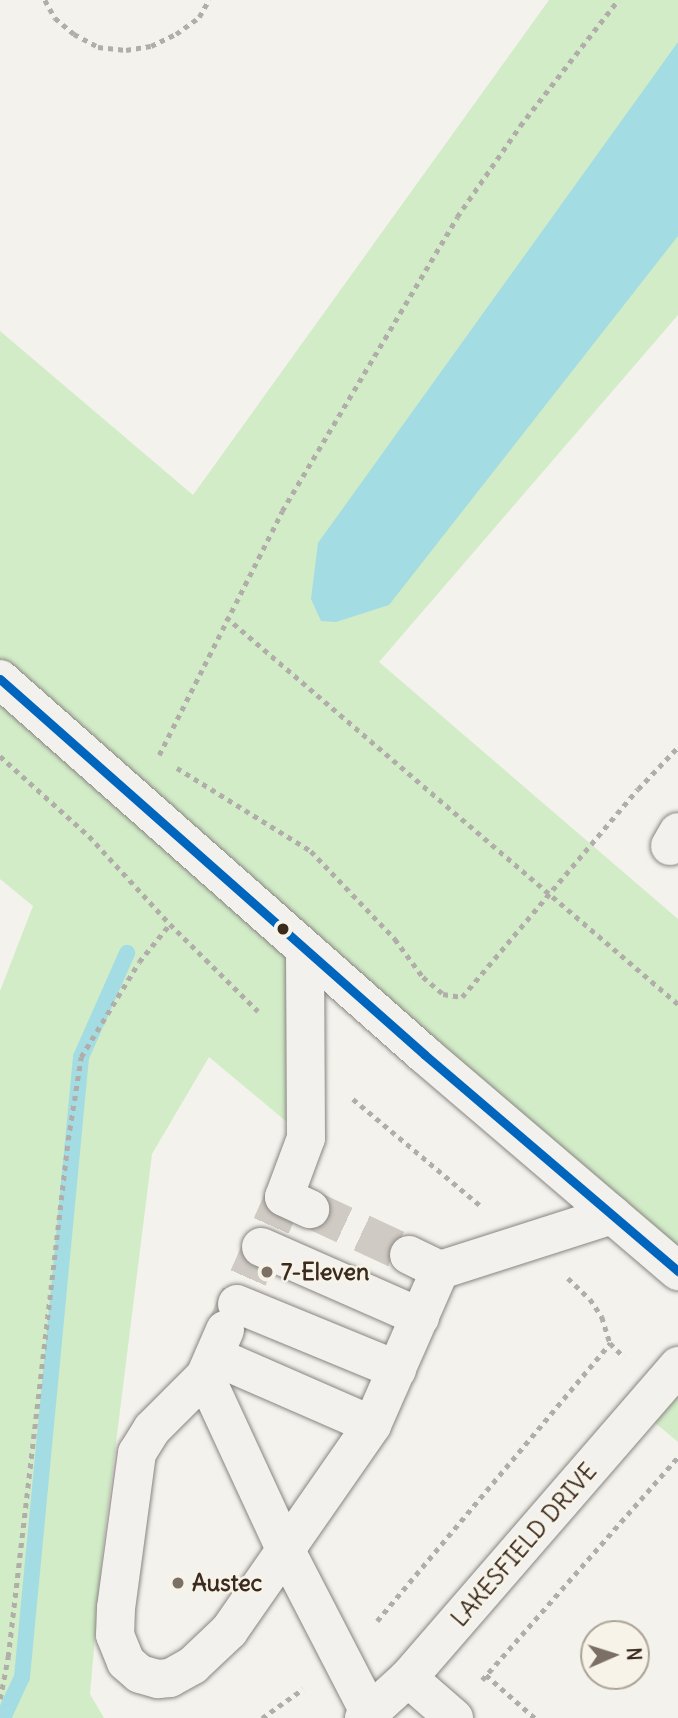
<!DOCTYPE html>
<html>
<head>
<meta charset="utf-8">
<style>
  body { margin:0 }
  #map { position:relative; width:678px; height:1718px; overflow:hidden; background:#f4f2ec; font-family:Delius,sans-serif }
  div>[style] { position:absolute }
  .green>* { inset:0; background:#d1ecc7 }
  .water>* { inset:0; background:#a4dce3 }
  .stream>* { height:16px; margin:-8px; padding:0 8px; transform-origin:8px; border-radius:8px; background:#a4dce3 }
  .minor-tunnel>* { height:38px; margin-top:-19px; transform-origin:0; background:repeating-linear-gradient(90deg,#cfcac3 0 38px,transparent 0 57px) }
  .path>* { height:4.5px; margin-top:-2.25px; transform-origin:0; background:repeating-linear-gradient(90deg,#b1aeaa 0 5px,transparent 0 10px) }
  .roads { filter:drop-shadow(0 0 2px #898580) drop-shadow(0 0 2px #898580) }
  .minor>* { height:38px; margin:-19px; padding:0 19px; transform-origin:19px; border-radius:19px; background:#f2f1ed }
  .major>* { height:38px; margin:-19px; padding:0 19px; transform-origin:19px; border-radius:19px; background:#f2f1ed }
  .bus-1>* { height:9px; margin:-4.5px; padding:0 4.5px; transform-origin:4.5px; border-radius:4.5px; background:#0065bd }
  .dots>* { width:19px; height:19px; translate:-50% -50%; box-sizing:border-box; border:4px solid #f7f3e8; border-radius:50% }
  span { translate:-50% -50%; white-space:nowrap; text-align:center; line-height:1.15; -webkit-text-stroke:5px #f7f3e8; paint-order:stroke }
  .poi-label { font-size:23px; color:#3b2a1e; font-weight:700 }
  .left { translate:0 -50%; text-align:left }
  .street-label { font-size:23px; color:#3b2a1e }
  .north { position:absolute; left:580px; top:1620px; width:70px; height:70px; box-sizing:border-box; background:#f7f3e8; border:2px solid #aca397; border-radius:50%; rotate:87deg; font-size:19px; font-weight:700; line-height:28px; text-align:center; color:#3b2a1e }
  .north::after { content:''; display:block; margin:auto; width:24px; height:32px; background:#7c7066; clip-path:polygon(50% 0,100% 100%,50% 72%,0 100%) }
</style>
</head>
<body>
<div id="map">
  <div class="green">
    <div style="clip-path:polygon(549px 0,678px 0,678px 315px,379px 662px,678px 919px,678px 1271px,306px 950px,306px 1138px,209px 1057px,152px 1154px,103px 1547px,90px 1694px,104px 1718px,0 1718px,0 991px,33px 906px,0 879px,0 331px,193px 495px)"></div>
    <div style="clip-path:polygon(678px 1366px,678px 1442px,641px 1411px)"></div>
  </div>
  <div class="water">
    <div style="clip-path:polygon(678px 42px,678px 236px,389px 605px,336px 622px,321px 621px,311px 599px,318px 543px)"></div>
  </div>
  <div class="stream">
    <div style="left:3px;top:1718px;width:45px;rotate:-65.1deg"></div>
    <div style="left:22px;top:1677px;width:623px;rotate:-84.56deg"></div>
    <div style="left:81px;top:1057px;width:114px;rotate:-66.1deg"></div>
  </div>
  <div class="minor-tunnel">
    <div style="left:310px;top:1209px;width:109px;rotate:24.9deg"></div>
    <div style="left:225px;top:1330px;width:145px;rotate:-66.1deg"></div>
  </div>
  <div class="path">
    <div style="left:45px;top:0;width:21px;rotate:61deg"></div>
    <div style="left:55px;top:18px;width:25px;rotate:40deg"></div>
    <div style="left:74px;top:34px;width:27px;rotate:28deg"></div>
    <div style="left:98px;top:47px;width:28px;rotate:6deg"></div>
    <div style="left:126px;top:50px;width:25px;rotate:-9deg"></div>
    <div style="left:151px;top:46px;width:28px;rotate:-26deg"></div>
    <div style="left:176px;top:34px;width:29px;rotate:-36deg"></div>
    <div style="left:199px;top:17px;width:20px;rotate:-60deg"></div>
    <div style="left:226px;top:617px;width:595px;rotate:40.57deg"></div>
    <div style="left:159px;top:755px;width:273px;rotate:-63.2deg"></div>
    <div style="left:282px;top:511px;width:342px;rotate:-59.2deg"></div>
    <div style="left:457px;top:217px;width:111px;rotate:-55.3deg"></div>
    <div style="left:520px;top:126px;width:160px;rotate:-52.1deg"></div>
    <div style="left:0;top:756px;width:120px;rotate:42deg"></div>
    <div style="left:89px;top:836px;width:120px;rotate:47.4deg"></div>
    <div style="left:170px;top:924px;width:124px;rotate:44.7deg"></div>
    <div style="left:177px;top:768px;width:158px;rotate:31.8deg"></div>
    <div style="left:311px;top:851px;width:122px;rotate:46.3deg"></div>
    <div style="left:395px;top:939px;width:47px;rotate:53.6deg"></div>
    <div style="left:423px;top:977px;width:26px;rotate:40deg"></div>
    <div style="left:443px;top:994px;width:19px;rotate:9deg"></div>
    <div style="left:462px;top:997px;width:272px;rotate:-49.8deg"></div>
    <div style="left:638px;top:789px;width:58px;rotate:-46.4deg"></div>
    <div style="left:353px;top:1099px;width:167px;rotate:39.9deg"></div>
    <div style="left:568px;top:1278px;width:30px;rotate:44deg"></div>
    <div style="left:590px;top:1299px;width:22px;rotate:56deg"></div>
    <div style="left:602px;top:1317px;width:27px;rotate:73deg"></div>
    <div style="left:610px;top:1343px;width:20px;rotate:45deg"></div>
    <div style="left:377px;top:1621px;width:363px;rotate:-50deg"></div>
    <div style="left:486px;top:1675px;width:65px;rotate:41.3deg"></div>
    <div style="left:482px;top:1680px;width:297px;rotate:-48.7deg"></div>
    <div style="left:0;top:1699px;width:43px;rotate:-79.2deg"></div>
    <div style="left:8px;top:1657px;width:520px;rotate:-83.38deg"></div>
    <div style="left:68px;top:1140px;width:84px;rotate:-81.1deg"></div>
    <div style="left:81px;top:1057px;width:111px;rotate:-58.6deg"></div>
    <div style="left:139px;top:962px;width:49px;rotate:-50.8deg"></div>
    <div style="left:262px;top:1718px;width:50px;rotate:-35.3deg"></div>
  </div>
  <div class="roads">
    <div class="minor">
      <div style="left:670px;top:846px;width:16px;rotate:-60deg"></div>
      <div style="left:305px;top:950px;width:188px;rotate:89.7deg"></div>
      <div style="left:306px;top:1138px;width:63px;rotate:110.4deg"></div>
      <div style="left:284px;top:1197px;width:29px;rotate:25deg"></div>
      <div style="left:261px;top:1247px;width:174px;rotate:23.8deg"></div>
      <div style="left:409px;top:1255px;width:34px;rotate:26deg"></div>
      <div style="left:440px;top:1270px;width:181px;rotate:-17.7deg"></div>
      <div style="left:237px;top:1304px;width:173px;rotate:22.4deg"></div>
      <div style="left:225px;top:1330px;width:50px;rotate:113.5deg"></div>
      <div style="left:205px;top:1376px;width:191px;rotate:65.2deg"></div>
      <div style="left:285px;top:1549px;width:186px;rotate:62.7deg"></div>
      <div style="left:214px;top:1356px;width:172px;rotate:23.6deg"></div>
      <div style="left:205px;top:1376px;width:75px;rotate:135deg"></div>
      <div style="left:152px;top:1429px;width:28px;rotate:122deg"></div>
      <div style="left:137px;top:1453px;width:156px;rotate:97.7deg"></div>
      <div style="left:116px;top:1608px;width:27px;rotate:92deg"></div>
      <div style="left:115px;top:1635px;width:29px;rotate:68deg"></div>
      <div style="left:126px;top:1662px;width:18px;rotate:41deg"></div>
      <div style="left:140px;top:1674px;width:19px;rotate:16deg"></div>
      <div style="left:158px;top:1679px;width:12px;rotate:-5deg"></div>
      <div style="left:170px;top:1678px;width:26px;rotate:-29deg"></div>
      <div style="left:193px;top:1665px;width:50px;rotate:-43.4deg"></div>
      <div style="left:229px;top:1631px;width:251px;rotate:-55.2deg"></div>
      <div style="left:372px;top:1425px;width:169px;rotate:-66.3deg"></div>
      <div style="left:408px;top:1678px;width:61px;rotate:41deg"></div>
      <div style="left:364px;top:1718px;width:59px;rotate:-42.3deg"></div>
      <div style="left:408px;top:1678px;width:413px;rotate:-49.1deg"></div>
    </div>
    <div class="major">
      <div style="left:0;top:679px;width:567px;rotate:41.5deg"></div>
      <div style="left:425px;top:1055px;width:333px;rotate:40.5deg"></div>
    </div>
  </div>
  <div class="bus-1">
    <div style="left:0;top:679px;width:567px;rotate:41.5deg"></div>
    <div style="left:425px;top:1055px;width:333px;rotate:40.5deg"></div>
  </div>
  <div class="dots">
    <div style="left:283px;top:929px;background:#3b2a1e"></div>
    <div style="left:267px;top:1272px;background:#7c7066"></div>
    <div style="left:178px;top:1583px;background:#7c7066"></div>
  </div>
  <div class="poi-label">
    <span class="left" style="left:281px;top:1272px">7-Eleven</span>
    <span class="left" style="left:192px;top:1583px">Austec</span>
  </div>
  <div class="street-label">
    <span style="left:524px;top:1545px;rotate:-49deg">LAKESFIELD DRIVE</span>
  </div>
  <div class="north">N</div>
</div>
</body>
</html>
